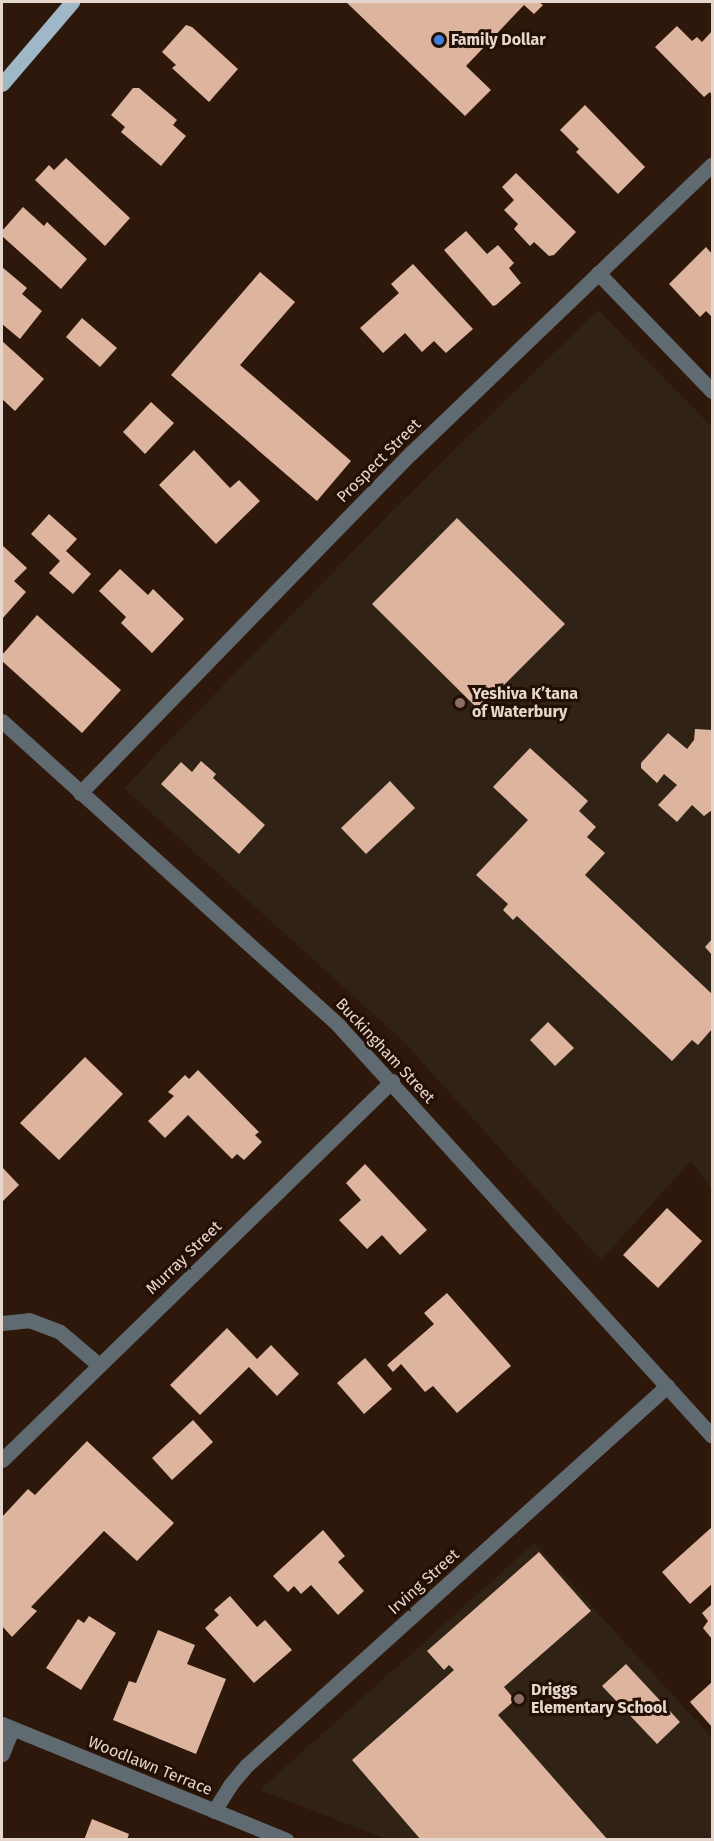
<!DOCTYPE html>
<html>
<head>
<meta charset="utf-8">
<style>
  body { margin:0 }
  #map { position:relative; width:714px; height:1841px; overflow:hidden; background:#2e180b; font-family:"Fira Sans",sans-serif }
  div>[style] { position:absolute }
  .education>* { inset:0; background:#302316 }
  .building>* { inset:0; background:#ddb49d }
  .minor>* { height:15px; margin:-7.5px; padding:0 7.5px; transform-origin:7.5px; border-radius:7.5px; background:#5f6a71 }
  .major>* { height:15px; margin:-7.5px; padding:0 7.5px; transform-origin:7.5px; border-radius:7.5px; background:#9fb8c7 }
  .dots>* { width:16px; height:16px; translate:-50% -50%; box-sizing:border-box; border:3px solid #230f04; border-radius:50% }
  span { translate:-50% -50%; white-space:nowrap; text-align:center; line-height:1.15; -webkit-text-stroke:6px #230f04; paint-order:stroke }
  .poi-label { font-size:16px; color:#e6d7ce; font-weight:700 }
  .left { translate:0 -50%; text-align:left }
  .street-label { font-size:16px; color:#e6d7ce }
  .frame { position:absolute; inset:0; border:3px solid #e6d7ce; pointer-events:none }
</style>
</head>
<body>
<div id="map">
  <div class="education">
    <div style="clip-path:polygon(598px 310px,712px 427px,712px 1190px,691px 1161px,601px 1260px,402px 1040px,124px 788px,392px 511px)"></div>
    <div style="clip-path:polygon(534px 1543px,712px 1738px,712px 1839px,386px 1839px,260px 1790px)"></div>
  </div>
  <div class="building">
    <div style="clip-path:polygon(346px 2px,539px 2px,543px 5px,534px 14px,524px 5px,466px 66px,491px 90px,465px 116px)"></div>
    <div style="clip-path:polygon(186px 25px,192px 27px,238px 69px,209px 102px,172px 68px,176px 65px,162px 52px)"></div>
    <div style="clip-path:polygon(677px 26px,692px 41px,697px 37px,702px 42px,712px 31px,712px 95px,710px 92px,704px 97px,655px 47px)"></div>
    <div style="clip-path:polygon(133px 88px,139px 88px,177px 120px,173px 125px,186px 136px,161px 166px,121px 132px,125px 127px,111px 115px)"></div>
    <div style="clip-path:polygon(585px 105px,645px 167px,618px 194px,576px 152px,579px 149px,560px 130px)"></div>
    <div style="clip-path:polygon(66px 158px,130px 218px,105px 246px,35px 180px,49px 165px,54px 170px)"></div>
    <div style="clip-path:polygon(516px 173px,576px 232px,554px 255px,549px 256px,534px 242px,530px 246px,514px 229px,518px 224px,504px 210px,514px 200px,502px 187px)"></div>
    <div style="clip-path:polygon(23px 207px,44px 226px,47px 222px,87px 259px,61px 289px,2px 236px,2px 231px)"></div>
    <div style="clip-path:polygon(466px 231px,487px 254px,498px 245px,514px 263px,509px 268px,521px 283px,496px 305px,493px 306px,444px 250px)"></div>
    <div style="clip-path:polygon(706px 247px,712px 254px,712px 317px,706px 311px,700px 317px,669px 284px)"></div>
    <div style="clip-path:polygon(413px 264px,473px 329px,446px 353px,434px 341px,422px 352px,405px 333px,383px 353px,360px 328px,399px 293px,391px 284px)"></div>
    <div style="clip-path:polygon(2px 267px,27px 288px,22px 294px,42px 311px,20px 339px,2px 324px)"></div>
    <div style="clip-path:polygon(260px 272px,295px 302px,240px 365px,351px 461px,317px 501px,171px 375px)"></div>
    <div style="clip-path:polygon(82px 318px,117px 348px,100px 367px,66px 337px)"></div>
    <div style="clip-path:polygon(2px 341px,44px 379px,15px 411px,2px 399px)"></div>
    <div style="clip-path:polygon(151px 402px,174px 423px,145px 454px,123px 432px)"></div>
    <div style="clip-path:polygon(194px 450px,230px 488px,239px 480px,260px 501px,216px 544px,159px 485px)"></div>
    <div style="clip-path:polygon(49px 514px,77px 539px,66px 551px,91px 574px,73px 594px,49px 573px,60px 561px,31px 534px)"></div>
    <div style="clip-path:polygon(457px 518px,565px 624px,479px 710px,372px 604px)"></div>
    <div style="clip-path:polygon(2px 545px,27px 568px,14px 581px,26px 592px,2px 619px)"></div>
    <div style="clip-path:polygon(120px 569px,148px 595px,153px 589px,184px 619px,152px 653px,121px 623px,126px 617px,99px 591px)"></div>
    <div style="clip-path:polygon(37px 615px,121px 690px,82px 733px,2px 661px,2px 655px)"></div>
    <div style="clip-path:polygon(695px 729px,712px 730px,712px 810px,704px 816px,692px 805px,677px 822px,658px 805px,677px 785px,664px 774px,657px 783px,641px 768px,641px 763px,668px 733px,687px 749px,694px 740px)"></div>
    <div style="clip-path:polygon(530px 748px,588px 801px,579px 811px,596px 827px,587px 837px,605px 853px,585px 875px,712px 994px,712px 1029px,698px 1045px,692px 1040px,672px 1061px,517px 916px,513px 920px,503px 910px,508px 904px,476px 875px,528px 820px,493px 787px)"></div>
    <div style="clip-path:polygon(201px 761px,216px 774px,213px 778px,265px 825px,239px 854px,161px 784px,181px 762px,192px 772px)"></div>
    <div style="clip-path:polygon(390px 781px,415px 808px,366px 854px,341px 828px)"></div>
    <div style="clip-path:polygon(712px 939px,712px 955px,705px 947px)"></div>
    <div style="clip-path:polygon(548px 1022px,574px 1048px,555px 1066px,530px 1040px)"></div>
    <div style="clip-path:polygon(85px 1057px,123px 1094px,59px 1160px,20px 1123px)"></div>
    <div style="clip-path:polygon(198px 1070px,259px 1132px,255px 1135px,262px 1142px,244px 1160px,237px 1154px,232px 1159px,188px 1115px,165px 1138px,148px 1121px,174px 1096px,168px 1092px,185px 1075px,189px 1079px)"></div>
    <div style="clip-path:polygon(365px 1164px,427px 1230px,400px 1255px,382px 1235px,367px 1249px,339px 1220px,361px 1200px,346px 1183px)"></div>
    <div style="clip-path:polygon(2px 1167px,19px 1185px,2px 1202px)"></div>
    <div style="clip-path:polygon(667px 1208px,702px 1241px,658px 1288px,623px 1255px)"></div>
    <div style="clip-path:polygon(447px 1293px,511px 1366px,457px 1413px,433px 1386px,425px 1392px,401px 1364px,393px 1372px,387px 1365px,434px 1324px,424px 1313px)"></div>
    <div style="clip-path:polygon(227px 1328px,257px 1359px,271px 1345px,299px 1374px,277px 1396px,249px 1367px,200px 1415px,170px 1385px)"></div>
    <div style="clip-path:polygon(365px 1358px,392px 1389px,364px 1414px,337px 1383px)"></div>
    <div style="clip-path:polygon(193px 1420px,213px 1442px,172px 1480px,152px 1458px)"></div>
    <div style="clip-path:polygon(87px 1441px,174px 1523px,137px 1561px,104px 1531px,31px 1607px,37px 1611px,12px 1637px,2px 1626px,2px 1517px,28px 1489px,35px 1495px)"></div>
    <div style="clip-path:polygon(712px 1527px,712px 1584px,690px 1604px,662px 1572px)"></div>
    <div style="clip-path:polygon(323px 1530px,345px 1556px,338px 1562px,364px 1591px,338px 1615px,311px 1585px,301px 1594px,294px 1586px,288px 1592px,273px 1576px)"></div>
    <div style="clip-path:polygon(539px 1552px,591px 1611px,504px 1687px,515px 1700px,498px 1715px,608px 1840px,421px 1840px,352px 1760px,454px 1670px,449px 1665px,444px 1670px,427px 1651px)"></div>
    <div style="clip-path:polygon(230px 1596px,257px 1627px,265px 1620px,292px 1650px,254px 1683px,205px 1628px,219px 1615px,214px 1610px)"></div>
    <div style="clip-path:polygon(712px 1604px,712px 1639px,703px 1628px,708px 1621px,702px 1613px)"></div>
    <div style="clip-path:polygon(89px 1616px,116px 1633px,81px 1690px,46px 1668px,78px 1619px,84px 1623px)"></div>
    <div style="clip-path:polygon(158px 1630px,195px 1645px,187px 1664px,226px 1679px,196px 1754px,113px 1720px,129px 1681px,136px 1683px)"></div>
    <div style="clip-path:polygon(626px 1664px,680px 1722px,657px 1744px,602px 1686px)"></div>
    <div style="clip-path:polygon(712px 1682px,712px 1727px,690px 1702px)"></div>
    <div style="clip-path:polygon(92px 1819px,129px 1834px,127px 1840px,84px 1840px)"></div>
  </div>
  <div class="minor">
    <div style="left:598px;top:273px;width:164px;rotate:46deg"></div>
    <div style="left:2px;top:721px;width:455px;rotate:42.1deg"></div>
    <div style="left:339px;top:1026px;width:554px;rotate:47.71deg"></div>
    <div style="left:80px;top:793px;width:475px;rotate:-45.8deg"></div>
    <div style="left:411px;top:453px;width:417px;rotate:-43.8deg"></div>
    <div style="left:2px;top:1323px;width:27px;rotate:-6deg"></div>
    <div style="left:29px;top:1320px;width:33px;rotate:21deg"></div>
    <div style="left:60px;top:1332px;width:51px;rotate:40.2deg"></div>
    <div style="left:2px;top:1460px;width:544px;rotate:-44.18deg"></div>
    <div style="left:2px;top:1724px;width:307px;rotate:22.2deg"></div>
    <div style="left:2px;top:1754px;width:27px;rotate:-68deg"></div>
    <div style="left:214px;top:1811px;width:31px;rotate:-58deg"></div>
    <div style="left:230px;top:1785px;width:26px;rotate:-50deg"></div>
    <div style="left:247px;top:1765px;width:566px;rotate:-42.06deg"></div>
  </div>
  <div class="major">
    <div style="left:2px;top:84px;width:108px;rotate:-49.5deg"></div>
  </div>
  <div class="dots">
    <div style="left:439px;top:40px;background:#3f7fe0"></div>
    <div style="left:460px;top:703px;background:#8d6e63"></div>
    <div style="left:519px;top:1699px;background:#8d6e63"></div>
  </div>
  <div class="poi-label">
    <span class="left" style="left:451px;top:40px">Family Dollar</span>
    <span class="left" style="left:472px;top:703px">Yeshiva K’tana<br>of Waterbury</span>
    <span class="left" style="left:531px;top:1699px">Driggs<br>Elementary School</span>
  </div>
  <div class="street-label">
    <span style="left:379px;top:461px;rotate:-45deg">Prospect Street</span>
    <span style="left:385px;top:1051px;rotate:47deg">Buckingham Street</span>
    <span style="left:184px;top:1258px;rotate:-44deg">Murray Street</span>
    <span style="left:424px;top:1582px;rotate:-42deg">Irving Street</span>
    <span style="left:150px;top:1766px;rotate:22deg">Woodlawn Terrace</span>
  </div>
  <div class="frame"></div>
</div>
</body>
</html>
